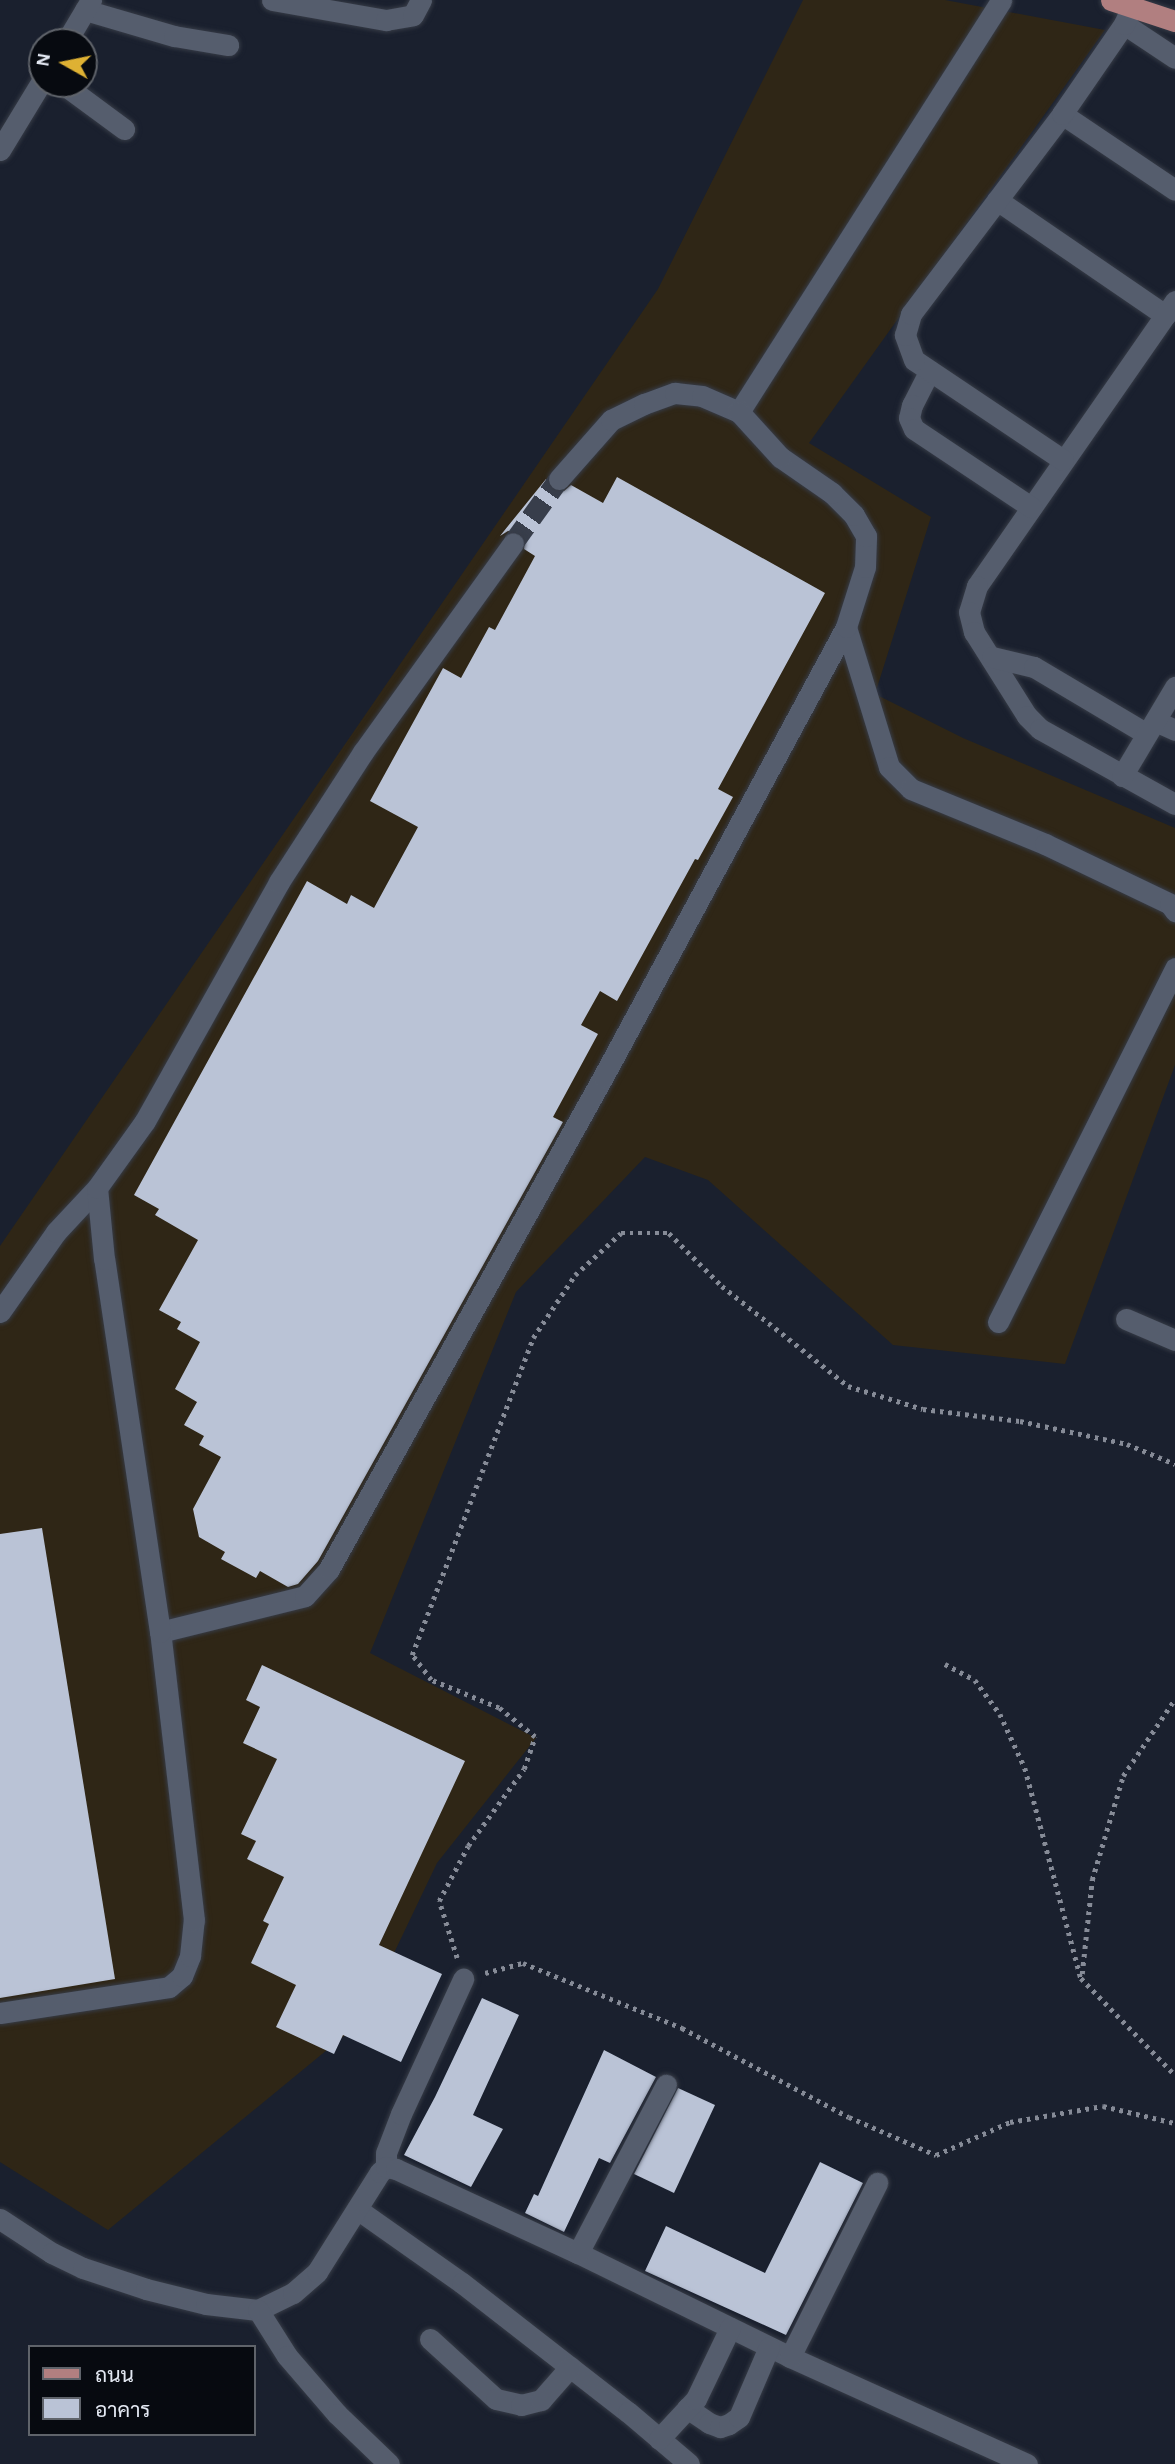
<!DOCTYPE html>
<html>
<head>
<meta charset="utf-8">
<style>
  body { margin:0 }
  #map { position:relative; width:1175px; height:2464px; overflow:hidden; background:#1a202e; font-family:"Alegreya Sans",Sarabun,sans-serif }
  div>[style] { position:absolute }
  .industrial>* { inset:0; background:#2f2616 }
  .building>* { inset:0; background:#bac3d6 }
  .minor-tunnel>* { height:21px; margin-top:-10.5px; transform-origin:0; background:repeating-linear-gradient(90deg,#383e4b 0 21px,transparent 0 31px) }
  .path>* { height:4.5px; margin-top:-2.25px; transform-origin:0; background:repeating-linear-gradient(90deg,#868b97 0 3.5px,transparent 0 8.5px) }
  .roads { filter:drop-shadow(0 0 2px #363b46) drop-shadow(0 0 2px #363b46) }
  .minor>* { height:21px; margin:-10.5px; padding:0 10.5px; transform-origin:10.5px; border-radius:10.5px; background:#555d6d }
  .major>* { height:21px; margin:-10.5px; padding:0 10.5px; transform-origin:10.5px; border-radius:10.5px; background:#b17f80 }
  span { translate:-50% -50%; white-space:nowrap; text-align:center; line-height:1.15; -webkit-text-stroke:7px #070a10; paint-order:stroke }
  .legend { position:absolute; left:28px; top:2345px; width:228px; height:91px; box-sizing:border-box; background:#070a10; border:2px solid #5f636a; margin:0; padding:9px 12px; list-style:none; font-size:21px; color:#e3e8f2 }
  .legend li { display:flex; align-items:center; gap:14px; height:35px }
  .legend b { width:35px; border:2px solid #5f636a }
  .north { position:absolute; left:28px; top:28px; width:70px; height:70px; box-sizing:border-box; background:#070a10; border:2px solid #5f636a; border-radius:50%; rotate:279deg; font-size:19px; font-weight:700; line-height:28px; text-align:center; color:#e3e8f2 }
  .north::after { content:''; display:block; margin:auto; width:24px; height:32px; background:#deb133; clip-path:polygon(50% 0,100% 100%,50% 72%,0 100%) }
</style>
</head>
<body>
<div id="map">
  <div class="industrial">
    <div style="clip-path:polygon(803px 0,945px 0,1105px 30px,809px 443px,931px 517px,875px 694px,963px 738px,1175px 828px,1175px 1065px,1065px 1364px,893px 1345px,708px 1180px,645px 1157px,516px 1292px,370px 1653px,536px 1738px,437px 1863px,361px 2022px,108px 2230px,0 2162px,0 1246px,658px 289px)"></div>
  </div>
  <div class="building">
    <div style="clip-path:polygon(617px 477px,825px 593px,718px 789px,733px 797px,698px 860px,695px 859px,617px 1001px,600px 991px,581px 1025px,598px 1034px,553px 1117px,563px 1122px,318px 1561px,298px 1584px,288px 1587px,260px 1571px,256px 1578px,221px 1559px,225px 1552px,199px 1537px,193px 1509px,221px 1457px,199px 1445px,204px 1436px,184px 1425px,197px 1402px,175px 1389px,200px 1342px,177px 1329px,181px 1322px,159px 1310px,198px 1240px,155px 1215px,159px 1209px,134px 1195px,307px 881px,347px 904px,351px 895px,374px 908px,418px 827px,370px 801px,443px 668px,461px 678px,489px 627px,495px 630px,535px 556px,524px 549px,525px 538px,520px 532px,508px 531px,500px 536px,546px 479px,550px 488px,556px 492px,564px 491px,571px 485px,603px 503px)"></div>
    <div style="clip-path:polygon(42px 1528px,115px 1979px,0 1998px,0 1534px)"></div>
    <div style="clip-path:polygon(262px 1665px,465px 1761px,379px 1945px,442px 1974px,401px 2062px,343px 2035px,334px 2054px,276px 2027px,296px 1985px,251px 1963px,269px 1924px,263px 1921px,284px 1877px,247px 1859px,256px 1841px,241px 1834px,277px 1759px,243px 1743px,260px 1707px,246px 1700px)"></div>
    <div style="clip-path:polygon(482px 1998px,519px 2015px,473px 2115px,503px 2129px,471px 2187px,404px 2155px,435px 2097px)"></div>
    <div style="clip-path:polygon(604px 2050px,656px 2077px,610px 2163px,599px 2158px,564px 2232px,525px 2213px,534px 2194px,538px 2196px)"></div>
    <div style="clip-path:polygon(678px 2088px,715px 2105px,674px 2193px,634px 2174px)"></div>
    <div style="clip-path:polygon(820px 2162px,863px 2183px,786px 2335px,645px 2271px,666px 2226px,765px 2273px)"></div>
  </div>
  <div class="minor-tunnel">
    <div style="left:513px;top:543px;width:79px;rotate:-54.3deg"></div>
  </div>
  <div class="path">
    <div style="left:945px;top:1664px;width:34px;rotate:28deg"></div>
    <div style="left:975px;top:1680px;width:42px;rotate:53.7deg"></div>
    <div style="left:1000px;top:1714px;width:60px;rotate:65.2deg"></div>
    <div style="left:1025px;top:1768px;width:217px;rotate:75.1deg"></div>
    <div style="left:1081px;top:1978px;width:135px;rotate:45.9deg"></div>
    <div style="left:457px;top:1958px;width:60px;rotate:-107.5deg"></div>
    <div style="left:439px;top:1901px;width:62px;rotate:-62.2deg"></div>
    <div style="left:468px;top:1846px;width:95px;rotate:-54deg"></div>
    <div style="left:524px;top:1769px;width:34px;rotate:-71deg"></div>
    <div style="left:535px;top:1737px;width:46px;rotate:-141.1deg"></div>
    <div style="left:499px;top:1708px;width:74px;rotate:-157.6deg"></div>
    <div style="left:431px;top:1680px;width:31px;rotate:-127deg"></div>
    <div style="left:412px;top:1655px;width:339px;rotate:-69.1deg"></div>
    <div style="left:533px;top:1338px;width:76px;rotate:-56.3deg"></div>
    <div style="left:575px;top:1275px;width:62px;rotate:-42.4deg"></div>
    <div style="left:621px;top:1233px;width:48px"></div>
    <div style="left:669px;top:1233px;width:75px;rotate:45deg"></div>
    <div style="left:722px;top:1286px;width:161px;rotate:38.4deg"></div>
    <div style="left:848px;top:1386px;width:78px;rotate:17deg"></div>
    <div style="left:923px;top:1409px;width:98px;rotate:7.1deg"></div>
    <div style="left:1020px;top:1421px;width:109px;rotate:12.1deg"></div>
    <div style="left:1127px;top:1444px;width:52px;rotate:22.6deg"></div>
    <div style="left:485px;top:1973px;width:39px;rotate:-15deg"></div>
    <div style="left:523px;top:1963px;width:172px;rotate:22.2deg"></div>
    <div style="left:682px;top:2028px;width:189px;rotate:28.1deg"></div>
    <div style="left:849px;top:2117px;width:95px;rotate:23.6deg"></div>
    <div style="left:936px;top:2155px;width:81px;rotate:-24deg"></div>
    <div style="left:1010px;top:2122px;width:94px;rotate:-9.8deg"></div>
    <div style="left:1103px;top:2106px;width:74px;rotate:13.3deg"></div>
    <div style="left:1082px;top:1974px;width:95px;rotate:-83.9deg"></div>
    <div style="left:1092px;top:1880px;width:109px;rotate:-73.4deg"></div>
    <div style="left:1123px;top:1776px;width:93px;rotate:-56deg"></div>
  </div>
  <div class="roads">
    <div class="minor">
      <div style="left:272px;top:0;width:116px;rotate:10deg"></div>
      <div style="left:386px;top:20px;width:27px;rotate:-10deg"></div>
      <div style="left:413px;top:15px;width:17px;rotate:-62deg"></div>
      <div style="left:85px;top:10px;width:93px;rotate:16.3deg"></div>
      <div style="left:174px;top:36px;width:55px;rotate:9.5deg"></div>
      <div style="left:1124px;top:24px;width:61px;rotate:33.7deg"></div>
      <div style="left:66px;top:42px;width:49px;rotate:-59.2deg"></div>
      <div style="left:63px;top:84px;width:76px;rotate:36.4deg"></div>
      <div style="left:1062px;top:114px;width:136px;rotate:33.9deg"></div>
      <div style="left:0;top:150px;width:81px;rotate:-58.7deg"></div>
      <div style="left:997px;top:200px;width:204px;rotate:34.4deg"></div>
      <div style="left:1175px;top:301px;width:347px;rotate:124.8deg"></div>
      <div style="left:977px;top:586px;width:27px;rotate:107deg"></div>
      <div style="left:969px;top:612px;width:21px;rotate:76deg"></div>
      <div style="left:974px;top:632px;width:99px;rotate:57.8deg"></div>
      <div style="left:1027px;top:716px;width:18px;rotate:45deg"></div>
      <div style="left:1040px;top:729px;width:154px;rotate:29.1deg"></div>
      <div style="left:929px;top:372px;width:37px;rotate:117deg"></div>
      <div style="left:912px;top:405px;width:13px;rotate:103deg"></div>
      <div style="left:909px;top:418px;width:12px;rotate:66deg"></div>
      <div style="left:914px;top:429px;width:141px;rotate:33.7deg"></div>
      <div style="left:1063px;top:460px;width:179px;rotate:-146.1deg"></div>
      <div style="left:914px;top:360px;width:27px;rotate:-110deg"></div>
      <div style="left:905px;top:335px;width:22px;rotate:-74deg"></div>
      <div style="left:911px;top:314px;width:251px;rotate:-52.9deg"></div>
      <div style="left:1062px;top:114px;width:109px;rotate:-55.4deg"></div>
      <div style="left:1124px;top:24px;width:20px;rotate:-66deg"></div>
      <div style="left:559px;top:479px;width:79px;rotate:-48.6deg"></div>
      <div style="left:611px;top:420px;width:37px;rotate:-26deg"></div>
      <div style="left:644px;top:404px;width:33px;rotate:-20deg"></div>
      <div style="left:675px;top:393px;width:27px;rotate:6deg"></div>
      <div style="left:702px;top:396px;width:40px;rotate:23.4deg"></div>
      <div style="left:739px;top:412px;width:488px;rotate:-57.5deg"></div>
      <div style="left:846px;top:627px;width:146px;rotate:72.9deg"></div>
      <div style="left:889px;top:767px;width:31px;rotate:45deg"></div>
      <div style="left:911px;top:789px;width:145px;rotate:22.3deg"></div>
      <div style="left:1045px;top:844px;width:139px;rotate:25.6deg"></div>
      <div style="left:1170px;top:904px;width:9px;rotate:54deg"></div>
      <div style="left:992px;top:657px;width:43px;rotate:13.4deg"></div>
      <div style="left:1034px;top:667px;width:131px;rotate:30.7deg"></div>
      <div style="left:1155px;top:721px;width:22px;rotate:24deg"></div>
      <div style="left:1122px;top:776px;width:104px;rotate:-59.2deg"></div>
      <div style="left:0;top:1312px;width:98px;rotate:-55deg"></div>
      <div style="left:56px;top:1232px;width:60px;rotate:-47deg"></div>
      <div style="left:1126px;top:1319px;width:53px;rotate:23.2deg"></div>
      <div style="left:998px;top:1322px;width:396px;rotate:-63.4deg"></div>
      <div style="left:160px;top:1632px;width:149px;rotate:-13.9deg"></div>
      <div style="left:305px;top:1596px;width:36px;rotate:-48deg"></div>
      <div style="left:329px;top:1569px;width:563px;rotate:-60.89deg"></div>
      <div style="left:603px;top:1077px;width:511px;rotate:-61.63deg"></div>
      <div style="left:846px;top:627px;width:63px;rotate:-72.4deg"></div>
      <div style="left:865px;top:567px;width:31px;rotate:-88deg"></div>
      <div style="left:866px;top:536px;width:24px;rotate:-120deg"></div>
      <div style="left:854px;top:515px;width:31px;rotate:-135deg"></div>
      <div style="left:832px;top:493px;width:63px;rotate:-145.3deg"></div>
      <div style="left:780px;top:457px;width:61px;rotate:-132.3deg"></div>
      <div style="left:0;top:2013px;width:171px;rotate:-8.7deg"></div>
      <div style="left:169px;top:1987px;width:17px;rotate:-40deg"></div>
      <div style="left:182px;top:1976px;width:22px;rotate:-68deg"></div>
      <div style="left:190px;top:1956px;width:36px;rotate:-84deg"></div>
      <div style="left:194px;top:1920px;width:290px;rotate:-96.7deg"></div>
      <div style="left:160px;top:1632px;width:377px;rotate:-98.5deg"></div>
      <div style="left:104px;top:1259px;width:71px;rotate:-95.6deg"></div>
      <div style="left:97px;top:1188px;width:82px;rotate:-54.4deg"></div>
      <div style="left:145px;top:1121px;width:274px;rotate:-60.7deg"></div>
      <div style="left:279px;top:882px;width:155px;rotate:-57.1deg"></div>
      <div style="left:363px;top:752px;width:257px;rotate:-54.3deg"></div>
      <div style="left:386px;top:2167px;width:14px;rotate:-90deg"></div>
      <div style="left:386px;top:2153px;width:42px;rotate:-69deg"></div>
      <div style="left:401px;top:2114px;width:149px;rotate:-65.3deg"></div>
      <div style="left:357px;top:2209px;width:128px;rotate:35.2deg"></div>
      <div style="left:462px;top:2283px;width:210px;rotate:37.9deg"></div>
      <div style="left:628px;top:2412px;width:80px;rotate:40.4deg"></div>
      <div style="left:0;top:2219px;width:62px;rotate:33.2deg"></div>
      <div style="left:52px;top:2253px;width:34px;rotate:26deg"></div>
      <div style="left:83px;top:2268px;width:66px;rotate:18.4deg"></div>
      <div style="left:146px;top:2289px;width:62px;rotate:14deg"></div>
      <div style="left:206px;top:2304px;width:52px;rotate:6.6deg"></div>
      <div style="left:258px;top:2310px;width:39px;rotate:-26deg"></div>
      <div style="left:293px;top:2293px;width:32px;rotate:-41deg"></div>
      <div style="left:317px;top:2272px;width:118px;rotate:-57.8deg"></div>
      <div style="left:380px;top:2172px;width:8px;rotate:-40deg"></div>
      <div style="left:386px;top:2167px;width:10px;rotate:11deg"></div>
      <div style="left:396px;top:2169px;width:200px;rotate:24.8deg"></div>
      <div style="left:578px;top:2253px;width:236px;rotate:26.1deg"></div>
      <div style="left:790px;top:2357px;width:260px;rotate:24.3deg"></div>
      <div style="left:578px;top:2253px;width:190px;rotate:-62.4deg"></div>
      <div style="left:258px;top:2310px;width:54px;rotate:57.8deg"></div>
      <div style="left:287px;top:2356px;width:77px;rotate:49.2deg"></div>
      <div style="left:337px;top:2414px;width:72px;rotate:43.9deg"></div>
      <div style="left:430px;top:2339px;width:89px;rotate:42.3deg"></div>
      <div style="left:496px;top:2399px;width:26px;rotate:13deg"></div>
      <div style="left:521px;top:2405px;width:21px;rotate:-14deg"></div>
      <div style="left:541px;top:2400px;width:44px;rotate:-48.7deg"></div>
      <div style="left:790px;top:2357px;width:195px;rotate:-63.4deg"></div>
      <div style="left:687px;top:2408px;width:27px;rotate:34deg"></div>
      <div style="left:709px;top:2423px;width:12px;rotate:20deg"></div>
      <div style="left:720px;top:2427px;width:9px;rotate:-18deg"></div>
      <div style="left:729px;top:2424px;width:12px;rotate:-35deg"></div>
      <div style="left:739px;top:2417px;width:76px;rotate:-66.8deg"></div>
      <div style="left:659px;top:2439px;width:54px;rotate:-47.2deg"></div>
      <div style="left:696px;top:2399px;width:79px;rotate:-64.4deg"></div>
    </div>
    <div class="major">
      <div style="left:1111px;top:0;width:67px;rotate:18.2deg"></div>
    </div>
  </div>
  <ul class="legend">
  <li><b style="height:9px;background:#b17f80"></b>ถนน</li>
  <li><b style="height:19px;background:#bac3d6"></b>อาคาร</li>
  </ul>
  <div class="north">N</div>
</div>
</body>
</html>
